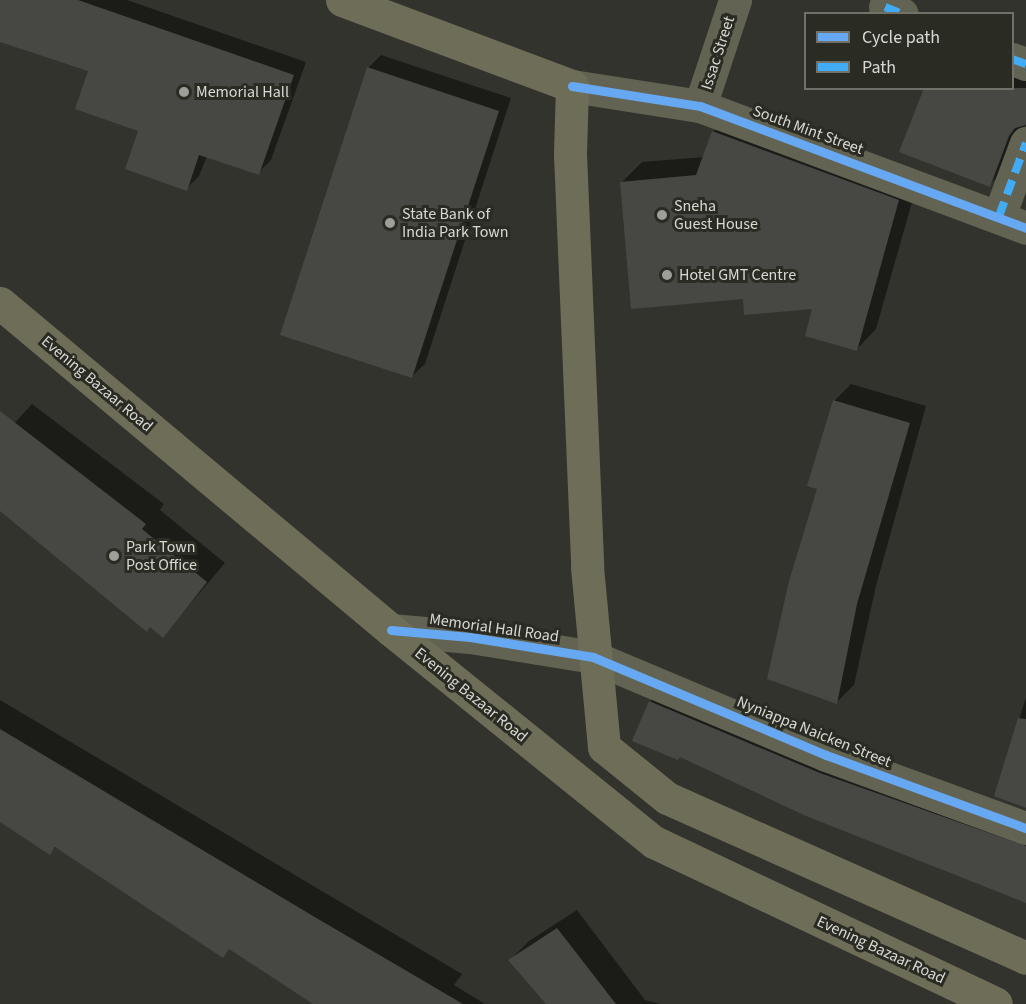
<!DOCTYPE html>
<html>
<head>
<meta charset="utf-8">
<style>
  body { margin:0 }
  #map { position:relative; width:1026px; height:1004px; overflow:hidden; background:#33332e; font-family:"Source Sans 3",sans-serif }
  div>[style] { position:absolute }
  .shadow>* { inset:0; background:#0007 }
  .building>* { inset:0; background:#474743 }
  .street>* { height:33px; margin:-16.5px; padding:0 16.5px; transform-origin:16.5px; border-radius:16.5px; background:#636353 }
  .secondary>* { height:33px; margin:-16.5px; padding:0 16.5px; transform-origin:16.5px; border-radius:16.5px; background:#6e6e58 }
  .quiet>* { height:8px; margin-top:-4px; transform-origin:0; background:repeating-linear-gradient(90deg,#42abf6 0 15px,transparent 0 23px) }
  .cycleway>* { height:9px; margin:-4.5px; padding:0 4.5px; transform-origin:4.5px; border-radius:4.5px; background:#66a8f1 }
  .dots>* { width:16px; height:16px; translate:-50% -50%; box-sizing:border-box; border:3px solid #2a2b22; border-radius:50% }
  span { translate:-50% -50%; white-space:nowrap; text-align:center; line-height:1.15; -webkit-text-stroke:6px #2a2b22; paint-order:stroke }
  .street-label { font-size:16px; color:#d9d9d4 }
  .poi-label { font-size:16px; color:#d9d9d4 }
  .left { translate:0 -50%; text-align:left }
  .legend { position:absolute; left:804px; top:12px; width:210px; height:78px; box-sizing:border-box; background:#2a2b22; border:2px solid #707169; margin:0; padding:8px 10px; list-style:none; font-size:18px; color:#d9d9d4 }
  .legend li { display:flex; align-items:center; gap:12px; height:30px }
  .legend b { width:30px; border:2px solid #707169 }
</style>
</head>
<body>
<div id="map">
  <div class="shadow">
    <div style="clip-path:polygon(0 0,127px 0,306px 62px,271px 160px,258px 173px,207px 156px,199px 176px,186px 189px,90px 70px,0 41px)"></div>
    <div style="clip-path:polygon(1012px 52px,1026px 57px,1026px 124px,1007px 167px,989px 185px,1012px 88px)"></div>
    <div style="clip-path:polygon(381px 55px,511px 98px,425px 364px,412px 376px,368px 68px)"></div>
    <div style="clip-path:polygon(734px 112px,918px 181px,876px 329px,857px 349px,814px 307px,744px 298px,622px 182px,642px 162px,704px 157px,714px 131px)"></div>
    <div style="clip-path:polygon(851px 384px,926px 406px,876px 586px,854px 685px,837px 702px,819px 488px,834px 401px)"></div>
    <div style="clip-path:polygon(32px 404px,164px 504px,160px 510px,225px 563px,163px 636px,0 510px,0 439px)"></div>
    <div style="clip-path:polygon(666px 686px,1026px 824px,1026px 901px,945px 871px,871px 837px,650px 702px)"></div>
    <div style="clip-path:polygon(1026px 697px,1026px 808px,996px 796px)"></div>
    <div style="clip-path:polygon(0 700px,462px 974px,454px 985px,485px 1004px,316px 1004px,230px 948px,223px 956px,57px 846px,50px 853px,0 820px)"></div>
    <div style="clip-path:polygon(577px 910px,645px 1000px,660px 1004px,548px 1004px,510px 960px,529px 941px)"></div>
  </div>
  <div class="building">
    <div style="clip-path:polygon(0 0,78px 0,294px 75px,259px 175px,199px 155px,187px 191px,125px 169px,138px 131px,75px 109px,88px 71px,0 42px)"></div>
    <div style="clip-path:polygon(367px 67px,499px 111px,412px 378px,280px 335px)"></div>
    <div style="clip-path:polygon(924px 88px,1026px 88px,1026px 125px,1015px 128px,1009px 136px,990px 187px,899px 152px)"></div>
    <div style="clip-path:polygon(712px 131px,899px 200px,857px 351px,805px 336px,812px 309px,744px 315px,743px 299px,631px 309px,620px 182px,696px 175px)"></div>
    <div style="clip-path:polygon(833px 400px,910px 423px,857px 604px,837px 704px,767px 679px,789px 581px,817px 489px,807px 486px)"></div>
    <div style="clip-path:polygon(0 411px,146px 524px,142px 529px,207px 582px,163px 638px,150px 627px,147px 632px,0 511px)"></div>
    <div style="clip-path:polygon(649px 701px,820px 773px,1026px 846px,1026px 903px,806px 816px,680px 757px,678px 760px,632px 741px)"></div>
    <div style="clip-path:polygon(1018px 718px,1026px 719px,1026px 808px,994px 796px)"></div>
    <div style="clip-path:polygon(0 729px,313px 916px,463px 1004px,313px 1004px,229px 949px,223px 958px,55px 847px,50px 855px,0 822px)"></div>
    <div style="clip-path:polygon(557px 928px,616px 1004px,546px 1004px,508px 960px)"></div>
  </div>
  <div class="street">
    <div style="left:885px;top:7px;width:18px;rotate:22deg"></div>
    <div style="left:1012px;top:59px;width:15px;rotate:20deg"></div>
    <div style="left:572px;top:86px;width:130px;rotate:8.9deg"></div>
    <div style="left:700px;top:106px;width:348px;rotate:20.5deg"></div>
    <div style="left:700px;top:106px;width:112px;rotate:-71.7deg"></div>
    <div style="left:999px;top:216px;width:78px;rotate:-69.7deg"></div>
    <div style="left:391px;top:630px;width:79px;rotate:5.1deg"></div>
    <div style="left:470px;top:637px;width:125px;rotate:9.2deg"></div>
    <div style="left:593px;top:657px;width:253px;rotate:22.8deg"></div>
    <div style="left:826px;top:755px;width:213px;rotate:20.1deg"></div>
  </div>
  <div class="secondary">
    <div style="left:342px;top:0;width:246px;rotate:20.5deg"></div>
    <div style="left:572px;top:86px;width:68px;rotate:91.7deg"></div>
    <div style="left:570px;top:154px;width:413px;rotate:87.6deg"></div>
    <div style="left:587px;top:567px;width:181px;rotate:84.6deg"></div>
    <div style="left:604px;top:747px;width:81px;rotate:39deg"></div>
    <div style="left:667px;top:798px;width:393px;rotate:24deg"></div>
    <div style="left:0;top:303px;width:510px;rotate:39.91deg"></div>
    <div style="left:391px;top:630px;width:338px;rotate:38.9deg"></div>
    <div style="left:654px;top:842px;width:378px;rotate:25.3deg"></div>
  </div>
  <div class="quiet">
    <div style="left:885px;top:7px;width:18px;rotate:22deg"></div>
    <div style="left:1012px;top:59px;width:15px;rotate:20deg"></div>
    <div style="left:999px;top:216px;width:78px;rotate:-69.7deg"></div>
  </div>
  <div class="cycleway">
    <div style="left:572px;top:86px;width:130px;rotate:8.9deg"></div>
    <div style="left:700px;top:106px;width:348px;rotate:20.5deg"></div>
    <div style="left:391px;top:630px;width:79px;rotate:5.1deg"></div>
    <div style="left:470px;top:637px;width:125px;rotate:9.2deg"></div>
    <div style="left:593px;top:657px;width:253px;rotate:22.8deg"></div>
    <div style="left:826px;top:755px;width:213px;rotate:20.1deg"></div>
  </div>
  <div class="dots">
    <div style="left:184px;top:92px;background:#9f9f9a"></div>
    <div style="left:662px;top:215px;background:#9f9f9a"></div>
    <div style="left:390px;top:223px;background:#9f9f9a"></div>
    <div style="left:667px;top:275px;background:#9f9f9a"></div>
    <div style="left:114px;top:556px;background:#9f9f9a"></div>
  </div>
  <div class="street-label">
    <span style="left:718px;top:53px;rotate:-72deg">Issac Street</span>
    <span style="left:808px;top:130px;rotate:20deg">South Mint Street</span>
    <span style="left:97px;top:384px;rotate:40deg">Evening Bazaar Road</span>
    <span style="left:494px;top:628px;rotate:8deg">Memorial Hall Road</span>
    <span style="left:471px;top:695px;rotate:39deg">Evening Bazaar Road</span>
    <span style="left:814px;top:732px;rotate:22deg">Nyniappa Naicken Street</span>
    <span style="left:881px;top:950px;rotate:25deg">Evening Bazaar Road</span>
  </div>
  <div class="poi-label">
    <span class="left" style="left:196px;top:92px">Memorial Hall</span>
    <span class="left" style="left:674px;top:215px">Sneha<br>Guest House</span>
    <span class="left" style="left:402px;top:223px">State Bank of<br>India Park Town</span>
    <span class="left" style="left:679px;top:275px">Hotel GMT Centre</span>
    <span class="left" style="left:126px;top:556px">Park Town<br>Post Office</span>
  </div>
  <ul class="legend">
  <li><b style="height:8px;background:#66a8f1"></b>Cycle path</li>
  <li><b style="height:8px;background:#42abf6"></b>Path</li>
  </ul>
</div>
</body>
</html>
